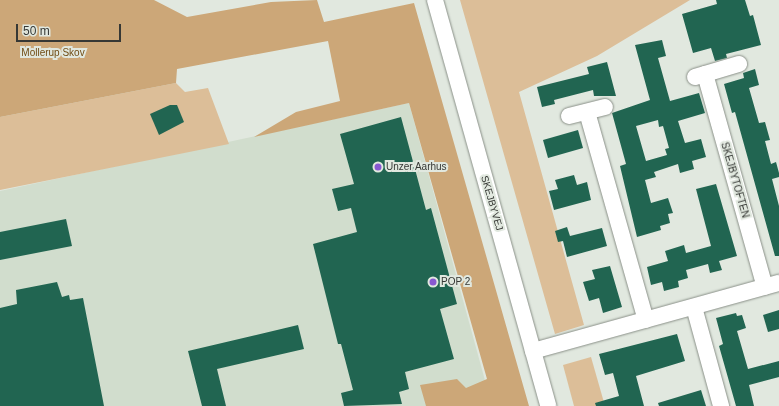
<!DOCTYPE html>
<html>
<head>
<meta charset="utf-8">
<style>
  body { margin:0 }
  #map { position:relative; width:779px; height:406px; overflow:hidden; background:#e1e8df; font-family:Arial,sans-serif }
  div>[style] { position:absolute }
  .built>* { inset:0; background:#d1ddcd }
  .green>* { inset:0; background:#dcbe98 }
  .forest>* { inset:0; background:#cca778 }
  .building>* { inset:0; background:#216551 }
  .roads { filter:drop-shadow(0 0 1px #8a9088) drop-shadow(0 0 1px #8a9088) }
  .minor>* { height:16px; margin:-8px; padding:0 8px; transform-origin:8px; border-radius:8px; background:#fff }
  .dots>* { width:11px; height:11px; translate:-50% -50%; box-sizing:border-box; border:2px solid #e1e8df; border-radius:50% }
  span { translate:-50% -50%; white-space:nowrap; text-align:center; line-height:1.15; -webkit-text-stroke:4px #e1e8df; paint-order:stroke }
  .park-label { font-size:10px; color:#714d15 }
  .poi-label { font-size:10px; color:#363835 }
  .left { translate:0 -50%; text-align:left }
  .street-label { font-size:10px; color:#363835 }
  .scale { position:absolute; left:16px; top:24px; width:105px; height:18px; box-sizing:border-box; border:2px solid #363835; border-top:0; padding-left:5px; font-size:12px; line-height:14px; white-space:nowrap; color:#363835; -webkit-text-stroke:3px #e1e8df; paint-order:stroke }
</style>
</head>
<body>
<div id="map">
  <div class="built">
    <div style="clip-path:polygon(409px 103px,492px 406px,0 406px,0 191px)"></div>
  </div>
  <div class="green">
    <div style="clip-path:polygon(460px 0,690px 0,597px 56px,519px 92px,584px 325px,555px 334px)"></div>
    <div style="clip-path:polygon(176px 83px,185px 92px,208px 88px,229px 144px,0 190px,0 117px)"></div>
    <div style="clip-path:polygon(591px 357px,605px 406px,574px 406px,563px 365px)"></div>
  </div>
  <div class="forest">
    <div style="clip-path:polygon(0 0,154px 0,187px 17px,271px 2px,317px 0,324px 22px,414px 3px,529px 406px,426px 406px,420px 385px,457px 379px,466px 388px,487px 379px,409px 103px,254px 137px,296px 112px,340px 101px,328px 41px,177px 69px,176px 83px,0 117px)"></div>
  </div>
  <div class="building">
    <div style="clip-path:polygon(716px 0,745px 0,750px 16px,753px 15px,761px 45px,726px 54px,727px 58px,715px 61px,711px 48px,693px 53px,682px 14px,717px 4px)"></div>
    <div style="clip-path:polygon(evenodd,662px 40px,666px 56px,658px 58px,670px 101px,699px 93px,705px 113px,678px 121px,685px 143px,701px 139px,706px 157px,692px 161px,694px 169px,680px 173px,678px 164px,654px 172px,656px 177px,645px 180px,651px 203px,668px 198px,673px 213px,668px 214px,670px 223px,660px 226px,661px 230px,637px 237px,620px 166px,626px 164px,612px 113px,650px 100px,635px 45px,662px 40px,658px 120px,659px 127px,663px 126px,669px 148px,665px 149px,667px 155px,646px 161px,636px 126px,658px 120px)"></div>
    <div style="clip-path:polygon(607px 62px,616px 96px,594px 96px,593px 90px,554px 100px,555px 104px,542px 107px,537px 87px,589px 74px,587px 67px)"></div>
    <div style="clip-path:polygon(755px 69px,759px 85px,749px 88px,759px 123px,765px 122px,770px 140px,765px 141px,771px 164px,776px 162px,779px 173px,779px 177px,772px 179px,779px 206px,779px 256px,775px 256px,735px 112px,732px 113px,724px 84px,744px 78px,743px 73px)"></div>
    <div style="clip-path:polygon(170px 105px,177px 105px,184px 122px,159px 135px,150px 114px)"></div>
    <div style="clip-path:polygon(401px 117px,426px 210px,431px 208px,457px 304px,440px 309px,454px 359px,405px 372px,409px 389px,399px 392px,402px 404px,344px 406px,341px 393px,353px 390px,341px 344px,338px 344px,313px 244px,357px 232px,351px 208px,338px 211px,332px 189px,354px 184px,340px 134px)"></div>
    <div style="clip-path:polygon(578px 130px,583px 148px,548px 158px,543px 140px)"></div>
    <div style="clip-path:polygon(574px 175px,577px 185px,587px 182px,591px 200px,554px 210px,549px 191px,558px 189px,555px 180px)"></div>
    <div style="clip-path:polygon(716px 184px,737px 256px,719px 261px,722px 270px,710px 273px,708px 264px,686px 270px,688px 278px,678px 281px,679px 287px,664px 291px,662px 282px,651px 285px,647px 267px,668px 261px,665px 251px,684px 245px,686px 253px,711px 246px,696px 189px)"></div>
    <div style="clip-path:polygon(66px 219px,72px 246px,0 260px,0 232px)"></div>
    <div style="clip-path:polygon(567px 227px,570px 236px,602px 228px,607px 246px,567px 257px,563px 241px,558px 242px,555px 231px)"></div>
    <div style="clip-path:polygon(610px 266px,622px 307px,603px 313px,599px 298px,589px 301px,583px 282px,595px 279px,592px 270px)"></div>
    <div style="clip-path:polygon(57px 282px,62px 297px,69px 295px,70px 300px,83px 298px,104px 406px,0 406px,0 308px,17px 304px,16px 290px)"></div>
    <div style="clip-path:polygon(779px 310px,779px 329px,768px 332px,763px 315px)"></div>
    <div style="clip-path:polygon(736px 313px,737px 316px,742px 315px,746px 328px,737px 331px,748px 369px,779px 361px,779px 377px,749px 385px,754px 406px,736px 406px,719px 346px,723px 344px,716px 318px)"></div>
    <div style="clip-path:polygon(298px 325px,304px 349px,217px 369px,226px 406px,202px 406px,188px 351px)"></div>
    <div style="clip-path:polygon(677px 334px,685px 361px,636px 376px,644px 406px,596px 406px,595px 403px,619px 396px,613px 373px,605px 375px,599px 354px)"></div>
    <div style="clip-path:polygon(701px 390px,706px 406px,659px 406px,658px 403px)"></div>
  </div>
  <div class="roads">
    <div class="minor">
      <div style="left:435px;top:0;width:421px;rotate:74.4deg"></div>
      <div style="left:705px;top:74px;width:221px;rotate:74.3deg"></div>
      <div style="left:695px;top:77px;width:46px;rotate:-16.5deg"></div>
      <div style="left:587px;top:112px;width:216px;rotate:74.2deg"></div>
      <div style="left:569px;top:116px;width:37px;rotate:-14deg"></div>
      <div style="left:694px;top:307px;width:103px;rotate:74.7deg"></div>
      <div style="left:533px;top:351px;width:255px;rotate:-15.5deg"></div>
    </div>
  </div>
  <div class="dots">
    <div style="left:378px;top:167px;background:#8858d1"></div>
    <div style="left:433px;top:282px;background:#8858d1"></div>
  </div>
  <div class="park-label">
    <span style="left:53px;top:53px">Mollerup Skov</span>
  </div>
  <div class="poi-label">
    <span class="left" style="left:386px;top:167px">Unzer Aarhus</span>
    <span class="left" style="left:441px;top:282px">POP 2</span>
  </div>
  <div class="street-label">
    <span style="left:735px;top:180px;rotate:74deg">SKEJBYTOFTEN</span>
    <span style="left:492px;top:203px;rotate:74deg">SKEJBYVEJ</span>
  </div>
  <div class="scale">50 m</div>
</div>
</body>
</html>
